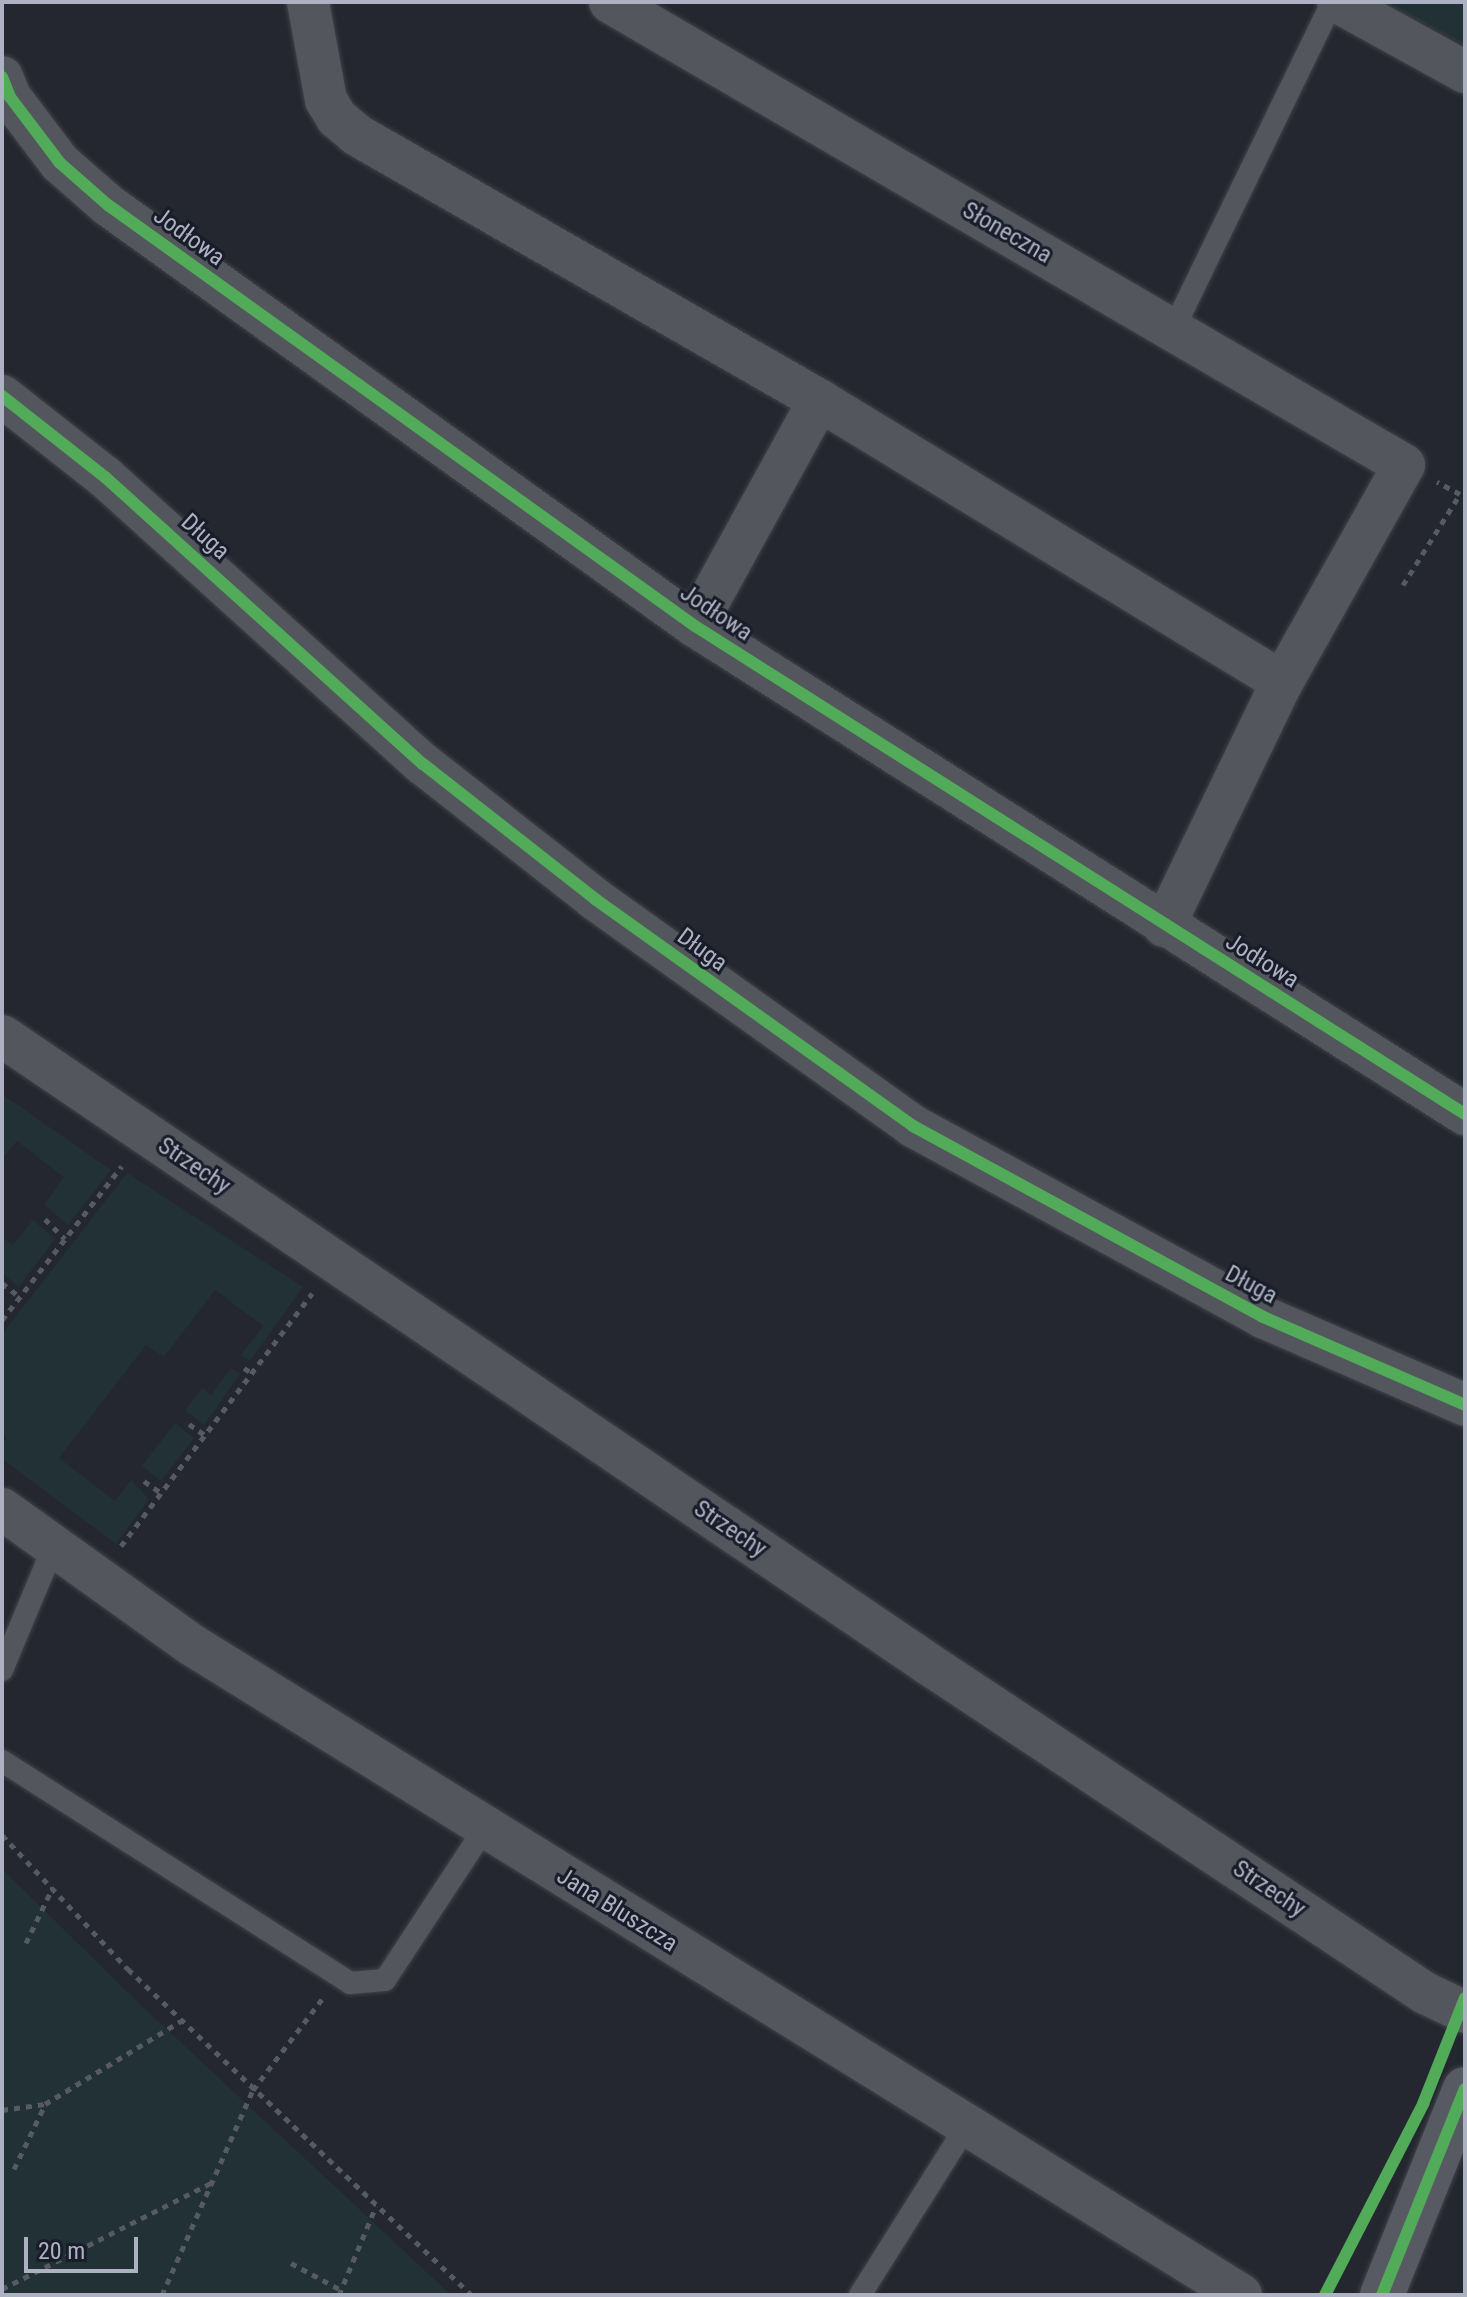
<!DOCTYPE html>
<html>
<head>
<meta charset="utf-8">
<style>
  body { margin:0 }
  #map { position:relative; width:1467px; height:2297px; overflow:hidden; background:#24272f; font-family:"Roboto Condensed",sans-serif }
  div>[style] { position:absolute }
  .green>* { inset:0; background:#223135 }
  .path>* { height:5px; margin-top:-2.5px; transform-origin:0; background:repeating-linear-gradient(90deg,#565a62 0 6px,transparent 0 12px) }
  .roads { filter:drop-shadow(0 0 2px #404248) drop-shadow(0 0 2px #404248) }
  .lane>* { height:22px; margin:-11px; padding:0 11px; transform-origin:11px; border-radius:11px; background:#54565e }
  .street>* { height:42px; margin:-21px; padding:0 21px; transform-origin:21px; border-radius:21px; background:#54565e }
  .secondary>* { height:44px; margin:-22px; padding:0 22px; transform-origin:22px; border-radius:22px; background:#585a63 }
  .cycleway>* { height:12px; margin:-6px; padding:0 6px; transform-origin:6px; border-radius:6px; background:#51ab58 }
  span { translate:-50% -50%; white-space:nowrap; text-align:center; line-height:1.15; -webkit-text-stroke:6px #181d29; paint-order:stroke }
  .street-label { font-size:24px; color:#acb2c2 }
  .frame { position:absolute; inset:0; border:4px solid #acb2c2; pointer-events:none }
  .scale { position:absolute; left:24px; top:2237px; width:114px; height:36px; box-sizing:border-box; border:4px solid #acb2c2; border-top:0; padding-left:10px; font-size:24px; line-height:28px; white-space:nowrap; color:#acb2c2; -webkit-text-stroke:6px #181d29; paint-order:stroke }
</style>
</head>
<body>
<div id="map">
  <div class="green">
    <div style="clip-path:polygon(1383px 2px,1465px 2px,1465px 46px)"></div>
    <div style="clip-path:polygon(2px 1094px,111px 1170px,68px 1225px,44px 1205px,64px 1177px,17px 1141px,2px 1159px)"></div>
    <div style="clip-path:polygon(127px 1173px,303px 1287px,250px 1361px,241px 1355px,263px 1326px,215px 1290px,164px 1357px,146px 1345px,59px 1458px,115px 1501px,131px 1480px,149px 1499px,116px 1544px,2px 1459px,2px 1445px,7px 1437px,2px 1433px,2px 1334px)"></div>
    <div style="clip-path:polygon(33px 1220px,55px 1239px,19px 1287px,2px 1273px,2px 1242px,4px 1239px,13px 1245px)"></div>
    <div style="clip-path:polygon(231px 1368px,240px 1374px,204px 1425px,185px 1410px,202px 1388px,211px 1395px)"></div>
    <div style="clip-path:polygon(175px 1423px,194px 1438px,161px 1481px,142px 1466px)"></div>
    <div style="clip-path:polygon(2px 1869px,143px 2007px,451px 2295px,2px 2295px)"></div>
  </div>
  <div class="path">
    <div style="left:1403px;top:585px;width:107px;rotate:-57.9deg"></div>
    <div style="left:1460px;top:494px;width:26px;rotate:-152deg"></div>
    <div style="left:45px;top:1219px;width:28px;rotate:45deg"></div>
    <div style="left:2px;top:1283px;width:23px;rotate:38deg"></div>
    <div style="left:2px;top:1320px;width:195px;rotate:-52.1deg"></div>
    <div style="left:244px;top:1368px;width:9px;rotate:32deg"></div>
    <div style="left:189px;top:1424px;width:19px;rotate:35deg"></div>
    <div style="left:144px;top:1481px;width:21px;rotate:35deg"></div>
    <div style="left:121px;top:1546px;width:317px;rotate:-52.9deg"></div>
    <div style="left:2px;top:1835px;width:184px;rotate:46.8deg"></div>
    <div style="left:128px;top:1969px;width:474px;rotate:43.5deg"></div>
    <div style="left:26px;top:1943px;width:62px;rotate:-64.3deg"></div>
    <div style="left:2px;top:2110px;width:43px;rotate:-7.9deg"></div>
    <div style="left:45px;top:2104px;width:159px;rotate:-31.4deg"></div>
    <div style="left:14px;top:2169px;width:71px;rotate:-64.2deg"></div>
    <div style="left:291px;top:2263px;width:57px;rotate:28.4deg"></div>
    <div style="left:2px;top:2289px;width:234px;rotate:-26.9deg"></div>
    <div style="left:162px;top:2295px;width:224px;rotate:-66.1deg"></div>
    <div style="left:253px;top:2090px;width:114px;rotate:-52.8deg"></div>
    <div style="left:339px;top:2295px;width:96px;rotate:-67.4deg"></div>
  </div>
  <div class="roads">
    <div class="lane">
      <div style="left:1173px;top:330px;width:365px;rotate:-64.1deg"></div>
      <div style="left:2px;top:1670px;width:132px;rotate:-67.3deg"></div>
      <div style="left:2px;top:1761px;width:413px;rotate:32.5deg"></div>
      <div style="left:350px;top:1983px;width:35px;rotate:-5deg"></div>
      <div style="left:385px;top:1980px;width:182px;rotate:-56.7deg"></div>
      <div style="left:860px;top:2295px;width:199px;rotate:-57.8deg"></div>
    </div>
    <div class="street">
      <div style="left:308px;top:2px;width:100px;rotate:79.6deg"></div>
      <div style="left:326px;top:100px;width:21px;rotate:59deg"></div>
      <div style="left:337px;top:118px;width:26px;rotate:40deg"></div>
      <div style="left:357px;top:135px;width:533px;rotate:29.84deg"></div>
      <div style="left:819px;top:400px;width:542px;rotate:31.34deg"></div>
      <div style="left:610px;top:2px;width:919px;rotate:30.25deg"></div>
      <div style="left:1404px;top:465px;width:249px;rotate:119.3deg"></div>
      <div style="left:1282px;top:682px;width:271px;rotate:115.8deg"></div>
      <div style="left:1338px;top:2px;width:145px;rotate:28.9deg"></div>
      <div style="left:2px;top:77px;width:22px;rotate:68deg"></div>
      <div style="left:10px;top:97px;width:83px;rotate:52.9deg"></div>
      <div style="left:60px;top:163px;width:64px;rotate:41.2deg"></div>
      <div style="left:108px;top:205px;width:722px;rotate:35.65deg"></div>
      <div style="left:695px;top:626px;width:912px;rotate:32.37deg"></div>
      <div style="left:2px;top:396px;width:131px;rotate:38.2deg"></div>
      <div style="left:105px;top:477px;width:428px;rotate:42.1deg"></div>
      <div style="left:423px;top:764px;width:219px;rotate:38.1deg"></div>
      <div style="left:595px;top:899px;width:391px;rotate:35.5deg"></div>
      <div style="left:913px;top:1126px;width:399px;rotate:28.6deg"></div>
      <div style="left:1263px;top:1317px;width:220px;rotate:23.5deg"></div>
      <div style="left:695px;top:626px;width:258px;rotate:-61.2deg"></div>
      <div style="left:2px;top:1036px;width:1117px;rotate:34.13deg"></div>
      <div style="left:927px;top:1663px;width:597px;rotate:33.53deg"></div>
      <div style="left:1425px;top:1993px;width:44px;rotate:25.4deg"></div>
      <div style="left:2px;top:1509px;width:234px;rotate:35.6deg"></div>
      <div style="left:192px;top:1645px;width:1234px;rotate:31.78deg"></div>
    </div>
    <div class="secondary">
      <div style="left:1382px;top:2295px;width:222px;rotate:-68.1deg"></div>
    </div>
  </div>
  <div class="cycleway">
    <div style="left:2px;top:77px;width:22px;rotate:68deg"></div>
    <div style="left:10px;top:97px;width:83px;rotate:52.9deg"></div>
    <div style="left:60px;top:163px;width:64px;rotate:41.2deg"></div>
    <div style="left:108px;top:205px;width:722px;rotate:35.65deg"></div>
    <div style="left:695px;top:626px;width:912px;rotate:32.37deg"></div>
    <div style="left:2px;top:396px;width:131px;rotate:38.2deg"></div>
    <div style="left:105px;top:477px;width:428px;rotate:42.1deg"></div>
    <div style="left:423px;top:764px;width:219px;rotate:38.1deg"></div>
    <div style="left:595px;top:899px;width:391px;rotate:35.5deg"></div>
    <div style="left:913px;top:1126px;width:399px;rotate:28.6deg"></div>
    <div style="left:1263px;top:1317px;width:220px;rotate:23.5deg"></div>
    <div style="left:1325px;top:2295px;width:215px;rotate:-62.8deg"></div>
    <div style="left:1423px;top:2104px;width:114px;rotate:-68.4deg"></div>
    <div style="left:1382px;top:2295px;width:222px;rotate:-68.1deg"></div>
  </div>
  <div class="street-label">
    <span style="left:1007px;top:233px;rotate:30deg">Słoneczna</span>
    <span style="left:189px;top:237px;rotate:36deg">Jodłowa</span>
    <span style="left:205px;top:537px;rotate:42deg">Długa</span>
    <span style="left:716px;top:613px;rotate:34deg">Jodłowa</span>
    <span style="left:702px;top:950px;rotate:36deg">Długa</span>
    <span style="left:1262px;top:961px;rotate:32deg">Jodłowa</span>
    <span style="left:194px;top:1166px;rotate:34deg">Strzechy</span>
    <span style="left:1251px;top:1285px;rotate:28deg">Długa</span>
    <span style="left:730px;top:1529px;rotate:34deg">Strzechy</span>
    <span style="left:1269px;top:1889px;rotate:34deg">Strzechy</span>
    <span style="left:617px;top:1910px;rotate:32deg">Jana Bluszcza</span>
  </div>
  <div class="frame"></div>
  <div class="scale">20 m</div>
</div>
</body>
</html>
